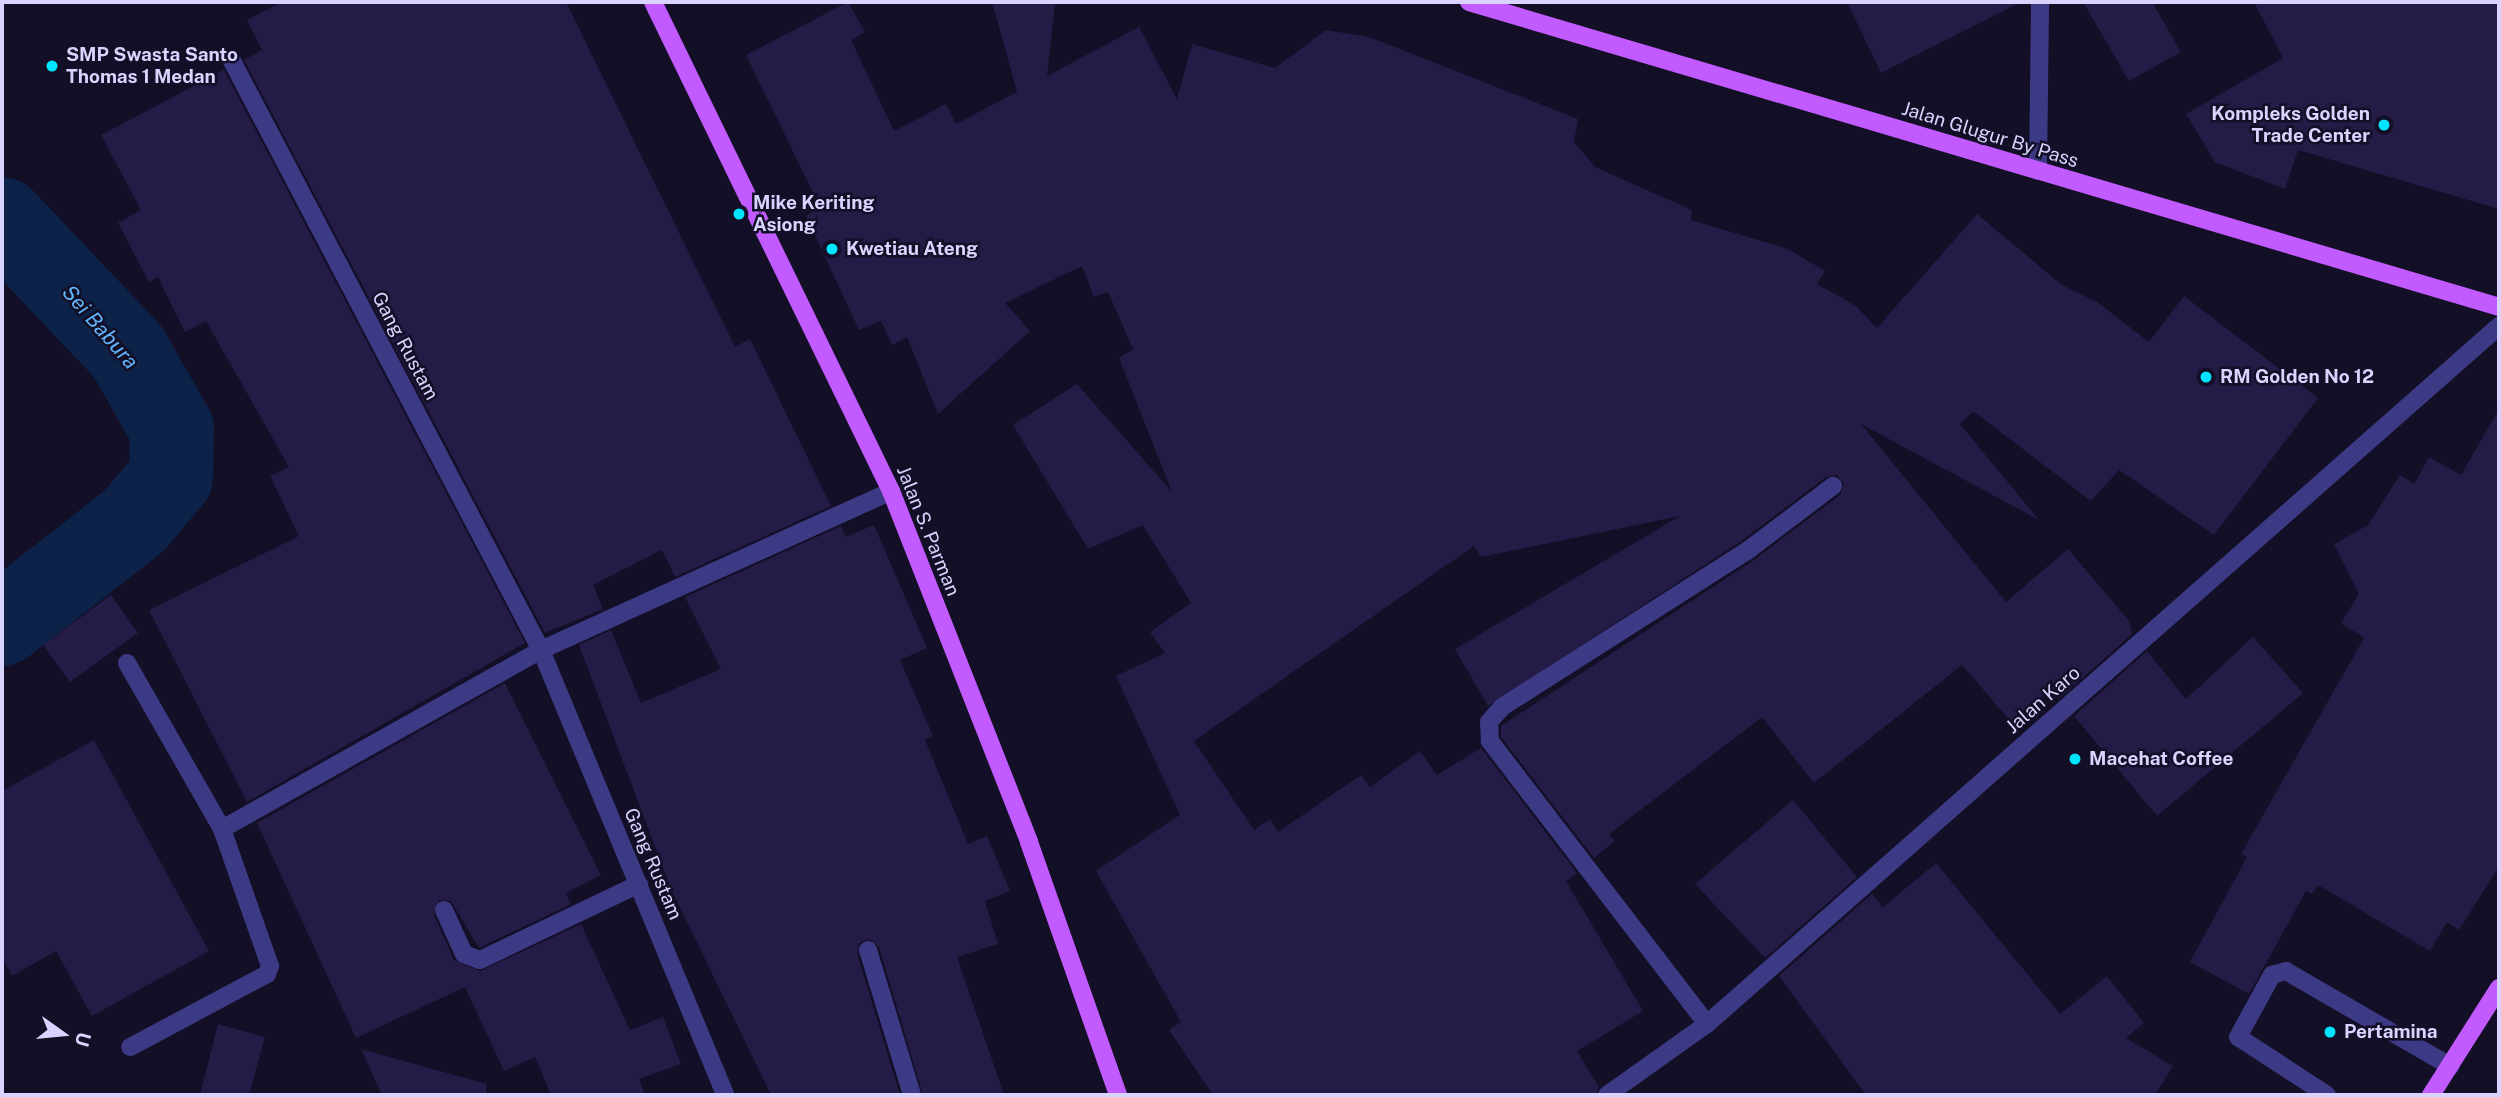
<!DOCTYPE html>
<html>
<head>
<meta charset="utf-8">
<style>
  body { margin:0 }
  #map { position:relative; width:2501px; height:1097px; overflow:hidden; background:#130f26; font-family:"Public Sans",sans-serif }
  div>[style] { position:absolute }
  .river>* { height:84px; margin:-42px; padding:0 42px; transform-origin:42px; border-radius:42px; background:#0c2248 }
  .building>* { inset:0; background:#241b47 }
  .lane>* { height:18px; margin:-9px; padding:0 9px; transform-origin:9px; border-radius:9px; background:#3d3a85 }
  .street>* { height:18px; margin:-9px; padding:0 9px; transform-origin:9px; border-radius:9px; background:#3d3a85 }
  .primary>* { height:18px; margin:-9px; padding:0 9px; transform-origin:9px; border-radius:9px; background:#c25bff }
  .dots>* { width:19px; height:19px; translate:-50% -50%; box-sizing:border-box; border:4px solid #130f26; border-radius:50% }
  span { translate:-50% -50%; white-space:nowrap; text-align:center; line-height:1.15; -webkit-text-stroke:5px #130f26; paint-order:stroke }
  .poi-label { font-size:19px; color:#d9d4ff; font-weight:700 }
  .left { translate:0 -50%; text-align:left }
  .right { translate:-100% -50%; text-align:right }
  .street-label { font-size:19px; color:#d9d4ff }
  .water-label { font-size:21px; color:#62b6ff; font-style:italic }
  .frame { position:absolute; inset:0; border:4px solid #d9d4ff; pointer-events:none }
  .north { position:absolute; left:28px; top:999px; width:70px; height:70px; -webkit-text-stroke:5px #130f26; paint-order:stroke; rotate:105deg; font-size:19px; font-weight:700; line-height:28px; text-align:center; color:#d9d4ff }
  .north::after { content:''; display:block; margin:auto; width:24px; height:32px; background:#d9d4ff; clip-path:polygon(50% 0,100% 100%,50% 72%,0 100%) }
</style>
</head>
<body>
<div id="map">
  <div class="river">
    <div style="left:2px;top:219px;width:183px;rotate:46.5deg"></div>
    <div style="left:128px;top:352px;width:89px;rotate:60.3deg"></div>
    <div style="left:172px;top:429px;width:48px;rotate:91.2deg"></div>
    <div style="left:171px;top:477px;width:57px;rotate:130.1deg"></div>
    <div style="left:134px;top:521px;width:167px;rotate:142deg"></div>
  </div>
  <div class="building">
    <div style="clip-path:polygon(282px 2px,566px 2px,735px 347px,750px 339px,831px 506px,675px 577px,662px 550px,593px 585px,603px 609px,545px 633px,244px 60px,262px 50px,247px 20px)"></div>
    <div style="clip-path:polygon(848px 2px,865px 32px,851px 40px,894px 131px,946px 104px,956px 124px,1017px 92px,992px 2px,1055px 2px,1047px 76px,1139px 27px,1177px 99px,1192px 44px,1275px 68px,1326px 30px,1369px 37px,1578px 119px,1574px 142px,1595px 167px,1692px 210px,1691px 220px,1788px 249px,1825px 271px,1817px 284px,1856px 306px,1877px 328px,1977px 214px,2062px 285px,2097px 302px,2149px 342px,2184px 296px,2318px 398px,2214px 535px,2119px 470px,2091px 501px,1973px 411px,1960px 424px,2039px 520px,1861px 424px,2006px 602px,2068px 549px,2129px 621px,2132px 634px,2059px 699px,2051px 689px,2012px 723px,1962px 665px,1814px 783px,1762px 717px,1609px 834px,1615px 841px,1594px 858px,1501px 737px,1501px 726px,1754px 560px,1840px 495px,1844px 484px,1837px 475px,1826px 477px,1740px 542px,1488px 706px,1455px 649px,1680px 516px,1481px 557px,1474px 546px,1194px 741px,1254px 830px,1270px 819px,1278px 832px,1361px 775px,1370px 787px,1420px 751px,1437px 775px,1481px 748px,1577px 873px,1566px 881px,1643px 1011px,1577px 1051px,1599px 1087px,1596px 1095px,1213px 1095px,1169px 1030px,1181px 1022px,1096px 871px,1180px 815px,1116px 676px,1165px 653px,1150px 632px,1191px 603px,1143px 525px,1088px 549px,1013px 425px,1077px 384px,1172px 492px,1119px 358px,1133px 349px,1108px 292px,1094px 297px,1082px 266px,1005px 303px,1030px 331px,938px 414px,907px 337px,892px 345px,881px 321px,859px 330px,806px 216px,820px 207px,746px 55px)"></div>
    <div style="clip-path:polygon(1847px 2px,2021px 2px,1881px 73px)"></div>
    <div style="clip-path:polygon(2083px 2px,2152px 2px,2181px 52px,2129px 81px)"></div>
    <div style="clip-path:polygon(2254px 2px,2499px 2px,2499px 209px,2298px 150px,2285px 189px,2215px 162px,2186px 114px,2283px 58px)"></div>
    <div style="clip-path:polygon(224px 70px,525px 643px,247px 802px,149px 610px,299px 536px,270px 476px,289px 467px,206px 321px,185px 332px,158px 277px,149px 282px,118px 223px,141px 210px,101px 135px)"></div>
    <div style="clip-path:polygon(2499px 409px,2499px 866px,2459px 930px,2447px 922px,2430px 951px,2318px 885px,2312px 894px,2306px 891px,2249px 994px,2190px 962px,2247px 857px,2241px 854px,2364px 638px,2341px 623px,2359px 594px,2334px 544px,2368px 525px,2400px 475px,2414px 484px,2429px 457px,2461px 475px)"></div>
    <div style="clip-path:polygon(874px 525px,927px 648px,900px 660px,933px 736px,925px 740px,968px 844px,987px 836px,1010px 891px,985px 901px,998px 944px,957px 957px,1004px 1095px,923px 1095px,879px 947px,870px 939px,859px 943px,857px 953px,900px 1095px,771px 1095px,671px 889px,579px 645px,611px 630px,641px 703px,721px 669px,685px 597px,841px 526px,846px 537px)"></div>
    <div style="clip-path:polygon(111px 595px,138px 633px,70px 682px,43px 645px)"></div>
    <div style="clip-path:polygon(2253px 637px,2303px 693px,2157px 816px,2074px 716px,2147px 651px,2186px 699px)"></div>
    <div style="clip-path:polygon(505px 683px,601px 875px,566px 893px,571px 904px,479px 948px,451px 901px,439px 900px,434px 915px,454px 960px,480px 971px,581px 924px,630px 1030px,663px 1017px,681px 1064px,639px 1079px,645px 1095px,551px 1095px,535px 1057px,504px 1071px,465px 987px,356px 1038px,257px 823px)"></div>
    <div style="clip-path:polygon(94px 740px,209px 951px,92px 1016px,56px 951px,12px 976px,2px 957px,2px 791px)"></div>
    <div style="clip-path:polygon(1793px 800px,1857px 877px,1765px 958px,1695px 884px)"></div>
    <div style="clip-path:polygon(1936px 863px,2060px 1014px,2107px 976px,2144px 1023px,2126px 1038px,2173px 1066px,2155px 1095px,1866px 1095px,1779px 976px,1872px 894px,1883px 907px)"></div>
    <div style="clip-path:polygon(218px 1024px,265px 1037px,249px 1095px,200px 1095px)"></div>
    <div style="clip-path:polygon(361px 1049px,487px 1084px,486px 1095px,382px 1095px)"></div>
  </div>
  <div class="lane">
    <div style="left:2327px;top:1095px;width:106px;rotate:-146.9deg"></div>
    <div style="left:2238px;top:1037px;width:71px;rotate:-61.3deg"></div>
    <div style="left:2272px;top:975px;width:15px;rotate:-16deg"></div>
    <div style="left:2286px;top:971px;width:190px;rotate:30.1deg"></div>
  </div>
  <div class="street">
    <div style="left:232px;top:61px;width:665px;rotate:62.32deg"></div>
    <div style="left:541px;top:650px;width:482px;rotate:67.5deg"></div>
    <div style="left:2038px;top:171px;width:169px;rotate:-89.3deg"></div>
    <div style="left:127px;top:663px;width:191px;rotate:60.2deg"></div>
    <div style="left:222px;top:829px;width:145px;rotate:70.7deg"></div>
    <div style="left:270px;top:966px;width:9px;rotate:111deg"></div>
    <div style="left:267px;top:974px;width:155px;rotate:151.9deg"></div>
    <div style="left:222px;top:829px;width:366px;rotate:-29.3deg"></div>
    <div style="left:541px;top:650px;width:384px;rotate:-24.4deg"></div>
    <div style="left:444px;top:910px;width:48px;rotate:65.6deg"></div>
    <div style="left:464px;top:954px;width:17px;rotate:21deg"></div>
    <div style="left:480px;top:960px;width:176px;rotate:-25.5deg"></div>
    <div style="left:868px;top:950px;width:152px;rotate:73.1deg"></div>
    <div style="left:1707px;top:1024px;width:357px;rotate:-127.5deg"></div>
    <div style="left:1490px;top:741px;width:19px;rotate:-93deg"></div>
    <div style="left:1489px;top:722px;width:20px;rotate:-49deg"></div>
    <div style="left:1502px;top:707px;width:290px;rotate:-32.5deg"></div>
    <div style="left:1747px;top:551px;width:108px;rotate:-37.1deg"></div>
    <div style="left:1607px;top:1095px;width:123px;rotate:-35.4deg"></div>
    <div style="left:1707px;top:1024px;width:1056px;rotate:-41.39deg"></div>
  </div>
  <div class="primary">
    <div style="left:653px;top:2px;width:544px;rotate:64.05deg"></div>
    <div style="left:891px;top:491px;width:377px;rotate:68.5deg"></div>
    <div style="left:1029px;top:842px;width:268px;rotate:70.6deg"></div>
    <div style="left:1469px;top:2px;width:1074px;rotate:16.49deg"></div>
    <div style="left:2431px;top:1095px;width:127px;rotate:-57.6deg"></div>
  </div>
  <div class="dots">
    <div style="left:52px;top:66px;background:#00e5ff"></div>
    <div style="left:2384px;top:125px;background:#00e5ff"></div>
    <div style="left:739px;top:214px;background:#00e5ff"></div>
    <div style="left:832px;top:249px;background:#00e5ff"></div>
    <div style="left:2206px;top:377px;background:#00e5ff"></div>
    <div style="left:2075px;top:759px;background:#00e5ff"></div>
    <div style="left:2330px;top:1032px;background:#00e5ff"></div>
  </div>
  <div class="poi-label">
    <span class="left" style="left:66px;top:66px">SMP Swasta Santo<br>Thomas 1 Medan</span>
    <span class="right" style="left:2370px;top:125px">Kompleks Golden<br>Trade Center</span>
    <span class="left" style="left:753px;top:214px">Mike Keriting<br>Asiong</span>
    <span class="left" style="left:846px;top:249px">Kwetiau Ateng</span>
    <span class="left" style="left:2220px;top:377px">RM Golden No 12</span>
    <span class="left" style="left:2089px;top:759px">Macehat Coffee</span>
    <span class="left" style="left:2344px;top:1032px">Pertamina</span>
  </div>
  <div class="street-label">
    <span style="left:1990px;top:135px;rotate:17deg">Jalan Glugur By Pass</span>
    <span style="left:405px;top:346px;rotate:62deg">Gang Rustam</span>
    <span style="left:928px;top:531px;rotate:68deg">Jalan S. Parman</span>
    <span style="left:2043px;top:700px;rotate:-41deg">Jalan Karo</span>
    <span style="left:653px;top:864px;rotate:67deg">Gang Rustam</span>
  </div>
  <div class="water-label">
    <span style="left:100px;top:327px;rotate:49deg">Sei Babura</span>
  </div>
  <div class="frame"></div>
  <div class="north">U</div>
</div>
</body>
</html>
